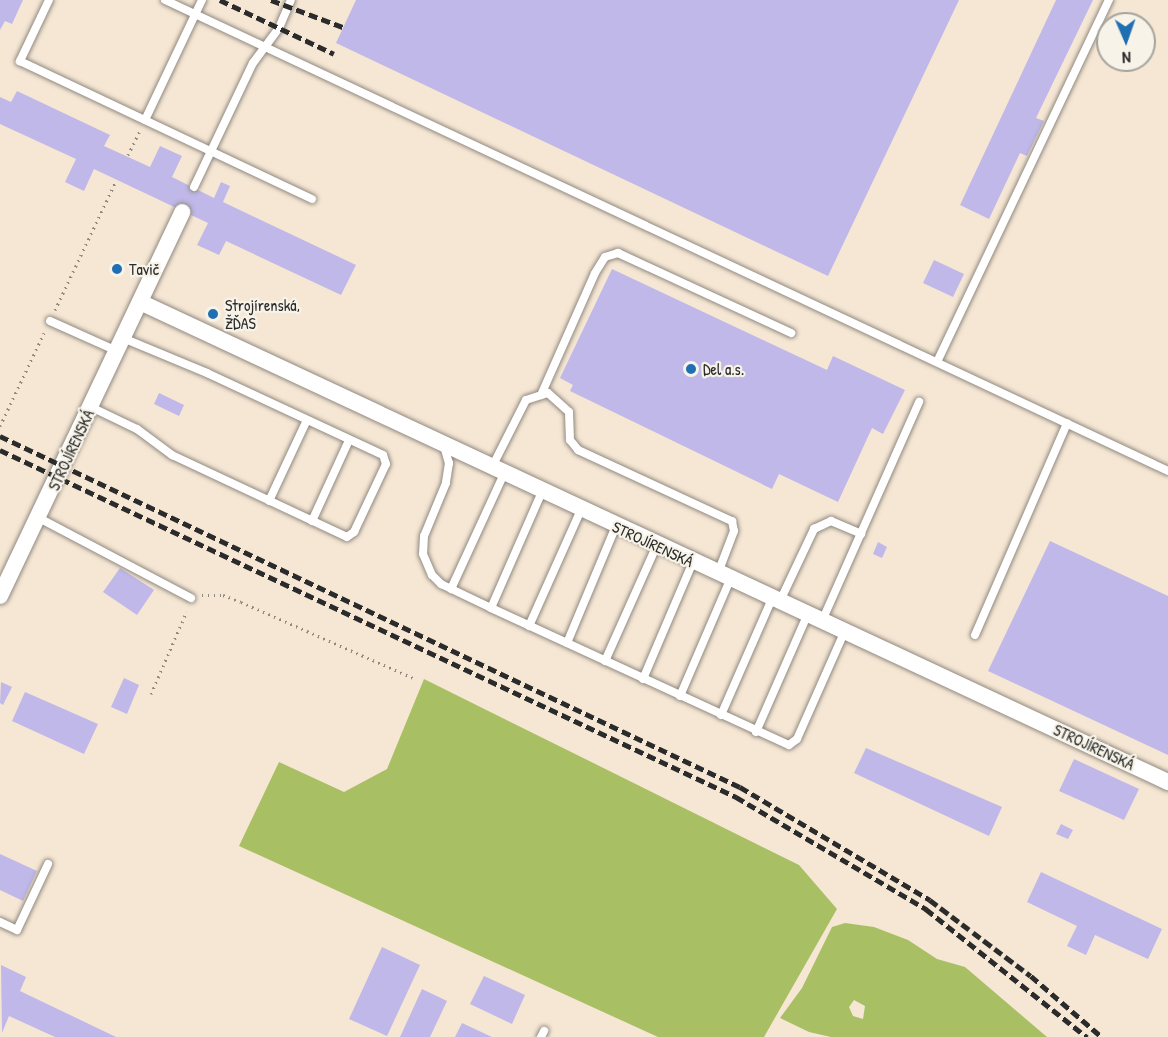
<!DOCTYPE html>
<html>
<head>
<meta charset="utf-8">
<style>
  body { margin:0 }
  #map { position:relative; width:1168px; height:1037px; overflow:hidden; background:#f6e7d4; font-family:"Patrick Hand",sans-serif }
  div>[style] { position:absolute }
  .green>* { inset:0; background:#a8bf64 }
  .building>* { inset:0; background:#bfb8e8 }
  .path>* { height:3px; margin-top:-1.5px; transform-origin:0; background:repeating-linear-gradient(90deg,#908980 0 1.5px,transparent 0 6px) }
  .roads { filter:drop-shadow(0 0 2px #908980) drop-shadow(0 0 2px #908980) }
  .service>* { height:8px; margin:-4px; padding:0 4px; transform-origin:4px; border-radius:4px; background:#fff }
  .minor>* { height:16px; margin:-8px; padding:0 8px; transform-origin:8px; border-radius:8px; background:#fff }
  .rail>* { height:4.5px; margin-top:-2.25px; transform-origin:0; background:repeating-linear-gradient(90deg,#2b2b2b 0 9px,transparent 0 13.5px) }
  .dots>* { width:16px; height:16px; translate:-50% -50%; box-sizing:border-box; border:3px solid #f7f3e8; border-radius:50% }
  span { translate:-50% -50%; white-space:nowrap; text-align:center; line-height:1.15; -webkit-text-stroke:4.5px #f7f3e8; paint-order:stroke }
  .poi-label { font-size:16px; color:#2b2b2b }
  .left { translate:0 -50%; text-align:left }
  .street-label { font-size:16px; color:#2b2b2b }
  .north { position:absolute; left:1096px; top:12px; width:60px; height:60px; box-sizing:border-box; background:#f7f3e8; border:2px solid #a5a39c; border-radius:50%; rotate:178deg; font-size:16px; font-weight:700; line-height:24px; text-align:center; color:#2b2b2b }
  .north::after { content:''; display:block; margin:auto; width:21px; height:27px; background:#1f6fb2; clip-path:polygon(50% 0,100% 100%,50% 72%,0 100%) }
</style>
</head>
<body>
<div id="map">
  <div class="green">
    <div style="clip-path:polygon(424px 679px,799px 865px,837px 909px,764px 1037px,658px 1037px,239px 846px,279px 762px,344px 792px,387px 769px)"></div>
    <div style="clip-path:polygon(evenodd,845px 923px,874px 927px,908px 940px,937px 959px,965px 967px,1047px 1037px,831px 1037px,809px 1032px,780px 1018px,802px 988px,832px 927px,845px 923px,854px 1000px,865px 1006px,863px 1019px,853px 1016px,849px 1007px,854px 1000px)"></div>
  </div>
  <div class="building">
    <div style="clip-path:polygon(0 0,23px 0,12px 24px,5px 21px,0 30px)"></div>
    <div style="clip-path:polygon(356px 0,959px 0,828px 276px,336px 43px)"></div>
    <div style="clip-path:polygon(1056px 0,1093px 0,1036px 118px,1044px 121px,1027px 156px,1020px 153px,989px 219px,960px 205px)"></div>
    <div style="clip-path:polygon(17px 91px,110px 135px,104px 146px,150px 167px,160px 146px,182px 156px,172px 177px,214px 198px,221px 182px,230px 186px,223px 202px,356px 265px,341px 295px,226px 241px,219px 255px,197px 245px,208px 223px,94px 169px,84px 191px,65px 182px,76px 159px,0 124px,0 97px,11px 102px)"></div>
    <div style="clip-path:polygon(934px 260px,964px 274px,953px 297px,923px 283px)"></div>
    <div style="clip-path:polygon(612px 269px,827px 370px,833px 356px,905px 390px,883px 434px,872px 428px,838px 502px,779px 474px,772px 489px,570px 391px,573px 385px,560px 378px)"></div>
    <div style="clip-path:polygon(159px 393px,184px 405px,179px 416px,154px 404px)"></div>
    <div style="clip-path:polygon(1050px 541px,1168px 596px,1168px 755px,988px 671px)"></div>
    <div style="clip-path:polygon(878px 542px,887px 547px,882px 558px,873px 554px)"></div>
    <div style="clip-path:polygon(120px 568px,154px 590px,137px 615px,103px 592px)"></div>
    <div style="clip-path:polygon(124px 678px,139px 685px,127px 714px,111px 707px)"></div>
    <div style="clip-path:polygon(1px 682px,12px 687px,3px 705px,0 703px)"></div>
    <div style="clip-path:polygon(25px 692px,98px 724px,84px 754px,12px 721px)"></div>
    <div style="clip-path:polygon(866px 748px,1002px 807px,989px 836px,854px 773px)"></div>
    <div style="clip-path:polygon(1074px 759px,1139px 789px,1124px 820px,1059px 791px)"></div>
    <div style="clip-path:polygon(1061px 824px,1073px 830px,1068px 839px,1056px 834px)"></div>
    <div style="clip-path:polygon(0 854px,37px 871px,23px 901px,0 890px)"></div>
    <div style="clip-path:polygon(1041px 872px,1162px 929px,1148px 959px,1095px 935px,1086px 955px,1067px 946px,1077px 926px,1027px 902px)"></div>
    <div style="clip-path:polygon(382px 947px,420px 965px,387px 1036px,349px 1019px)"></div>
    <div style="clip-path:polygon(1px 965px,26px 977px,20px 991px,116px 1037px,55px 1037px,9px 1016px,2px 1033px)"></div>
    <div style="clip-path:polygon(484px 976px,525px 995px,512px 1024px,470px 1004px)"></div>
    <div style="clip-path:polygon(422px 989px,447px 1001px,430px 1037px,400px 1037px)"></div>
    <div style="clip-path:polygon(462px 1023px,492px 1037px,455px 1037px)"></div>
  </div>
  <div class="path">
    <div style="left:128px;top:155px;width:28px;rotate:-64deg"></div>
    <div style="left:55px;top:310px;width:143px;rotate:-64.7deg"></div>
    <div style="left:0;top:426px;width:103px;rotate:-64.7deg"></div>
    <div style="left:202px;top:595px;width:21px"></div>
    <div style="left:223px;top:595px;width:19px;rotate:21deg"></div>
    <div style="left:241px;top:602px;width:188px;rotate:23.8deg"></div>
    <div style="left:151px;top:694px;width:90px;rotate:-66.6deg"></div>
  </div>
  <div class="roads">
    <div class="service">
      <div style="left:49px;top:0;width:68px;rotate:115.4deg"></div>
      <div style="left:20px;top:61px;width:323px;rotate:25.3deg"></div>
      <div style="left:165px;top:0;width:1108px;rotate:25.15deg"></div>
      <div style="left:145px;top:120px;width:133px;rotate:-64.6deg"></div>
      <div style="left:194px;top:187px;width:137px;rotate:-64.6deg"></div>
      <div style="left:253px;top:63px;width:44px;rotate:-53.4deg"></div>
      <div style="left:279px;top:28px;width:30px;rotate:-67deg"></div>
      <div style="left:50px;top:321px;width:73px;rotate:24.1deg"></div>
      <div style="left:937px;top:362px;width:401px;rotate:-64.6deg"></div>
      <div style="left:541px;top:395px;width:133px;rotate:-66.1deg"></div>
      <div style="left:595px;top:273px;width:19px;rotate:-58deg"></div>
      <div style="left:605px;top:257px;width:14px;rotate:-17deg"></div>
      <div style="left:618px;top:253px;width:191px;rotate:24.8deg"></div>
      <div style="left:91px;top:407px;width:51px;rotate:25.6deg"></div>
      <div style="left:137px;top:429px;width:44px;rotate:36.6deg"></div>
      <div style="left:172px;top:455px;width:193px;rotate:25.1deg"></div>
      <div style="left:347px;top:537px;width:9px;rotate:-36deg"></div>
      <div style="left:354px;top:532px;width:75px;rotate:-64.8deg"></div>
      <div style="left:386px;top:464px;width:9px;rotate:-108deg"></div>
      <div style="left:383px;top:455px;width:194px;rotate:-155deg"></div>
      <div style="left:207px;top:373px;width:91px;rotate:-157.4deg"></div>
      <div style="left:444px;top:446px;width:18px;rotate:74deg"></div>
      <div style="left:449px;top:463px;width:20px;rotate:99deg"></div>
      <div style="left:446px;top:483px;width:57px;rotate:112.5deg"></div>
      <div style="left:424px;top:536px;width:18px;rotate:93deg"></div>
      <div style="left:423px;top:554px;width:23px;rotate:67deg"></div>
      <div style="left:432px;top:575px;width:13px;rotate:45deg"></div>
      <div style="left:441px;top:584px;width:55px;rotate:25.6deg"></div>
      <div style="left:491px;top:608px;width:328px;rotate:24.7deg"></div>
      <div style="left:789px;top:745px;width:10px;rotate:-37deg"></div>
      <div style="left:797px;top:739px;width:116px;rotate:-66.1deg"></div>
      <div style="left:492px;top:467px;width:75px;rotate:-63.1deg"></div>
      <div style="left:526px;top:400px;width:23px;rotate:-18deg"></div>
      <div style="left:548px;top:393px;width:28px;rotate:42deg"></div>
      <div style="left:569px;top:412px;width:28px;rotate:88deg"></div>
      <div style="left:570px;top:440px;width:13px;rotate:51deg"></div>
      <div style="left:578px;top:450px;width:170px;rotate:24.8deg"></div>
      <div style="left:732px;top:521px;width:10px;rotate:79deg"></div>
      <div style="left:734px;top:531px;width:45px;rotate:110.9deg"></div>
      <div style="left:269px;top:501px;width:89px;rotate:-64.9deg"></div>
      <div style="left:39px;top:518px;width:172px;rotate:27.8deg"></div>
      <div style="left:312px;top:521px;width:89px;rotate:-65.4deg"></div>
      <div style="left:451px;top:589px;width:127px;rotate:-65.3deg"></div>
      <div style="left:780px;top:601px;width:80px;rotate:-64.7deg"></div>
      <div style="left:814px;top:529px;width:19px;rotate:-25deg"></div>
      <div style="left:831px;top:521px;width:33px;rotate:23deg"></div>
      <div style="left:491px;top:608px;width:127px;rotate:-66.3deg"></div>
      <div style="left:822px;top:621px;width:240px;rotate:-66.1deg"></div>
      <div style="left:529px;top:626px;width:127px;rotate:-65.9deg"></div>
      <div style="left:975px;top:635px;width:231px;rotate:-66.5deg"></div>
      <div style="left:567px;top:643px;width:127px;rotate:-67.3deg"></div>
      <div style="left:605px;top:661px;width:127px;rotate:-65.9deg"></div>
      <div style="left:643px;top:679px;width:127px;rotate:-66.9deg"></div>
      <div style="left:680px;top:696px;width:126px;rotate:-66.7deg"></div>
      <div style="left:721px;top:715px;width:127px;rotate:-66.3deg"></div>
      <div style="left:756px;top:732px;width:127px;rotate:-66.3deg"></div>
      <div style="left:0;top:922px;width:19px;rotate:25deg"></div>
      <div style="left:17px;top:930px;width:73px;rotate:-64.8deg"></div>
      <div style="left:541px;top:1037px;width:7px;rotate:-63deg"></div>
    </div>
    <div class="minor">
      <div style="left:140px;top:302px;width:1135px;rotate:25.03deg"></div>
      <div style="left:0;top:596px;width:425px;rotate:-64.6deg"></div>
    </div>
  </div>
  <div class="rail">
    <div style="left:220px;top:0;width:126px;rotate:25.3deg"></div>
    <div style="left:271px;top:0;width:77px;rotate:20.6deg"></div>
    <div style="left:0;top:436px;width:819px;rotate:25.38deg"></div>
    <div style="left:740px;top:787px;width:221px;rotate:30.7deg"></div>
    <div style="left:930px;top:900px;width:126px;rotate:37deg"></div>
    <div style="left:1031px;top:976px;width:94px;rotate:40.7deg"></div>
    <div style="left:0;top:450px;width:814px;rotate:25.24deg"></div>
    <div style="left:736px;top:797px;width:221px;rotate:30.5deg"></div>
    <div style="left:926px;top:909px;width:206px;rotate:38.5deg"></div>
  </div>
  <div class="dots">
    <div style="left:117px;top:269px;background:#1f6fb2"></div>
    <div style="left:213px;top:314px;background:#1f6fb2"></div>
    <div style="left:691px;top:369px;background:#1f6fb2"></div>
  </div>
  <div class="poi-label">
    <span class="left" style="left:129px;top:269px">Tavič</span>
    <span class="left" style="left:225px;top:314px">Strojírenská,<br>ŽĎAS</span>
    <span class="left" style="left:703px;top:369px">Del a.s.</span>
  </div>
  <div class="street-label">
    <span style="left:71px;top:450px;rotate:-65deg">STROJÍRENSKÁ</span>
    <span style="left:653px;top:544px;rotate:25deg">STROJÍRENSKÁ</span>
    <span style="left:1094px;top:747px;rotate:25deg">STROJÍRENSKÁ</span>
  </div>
  <div class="north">N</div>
</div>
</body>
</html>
